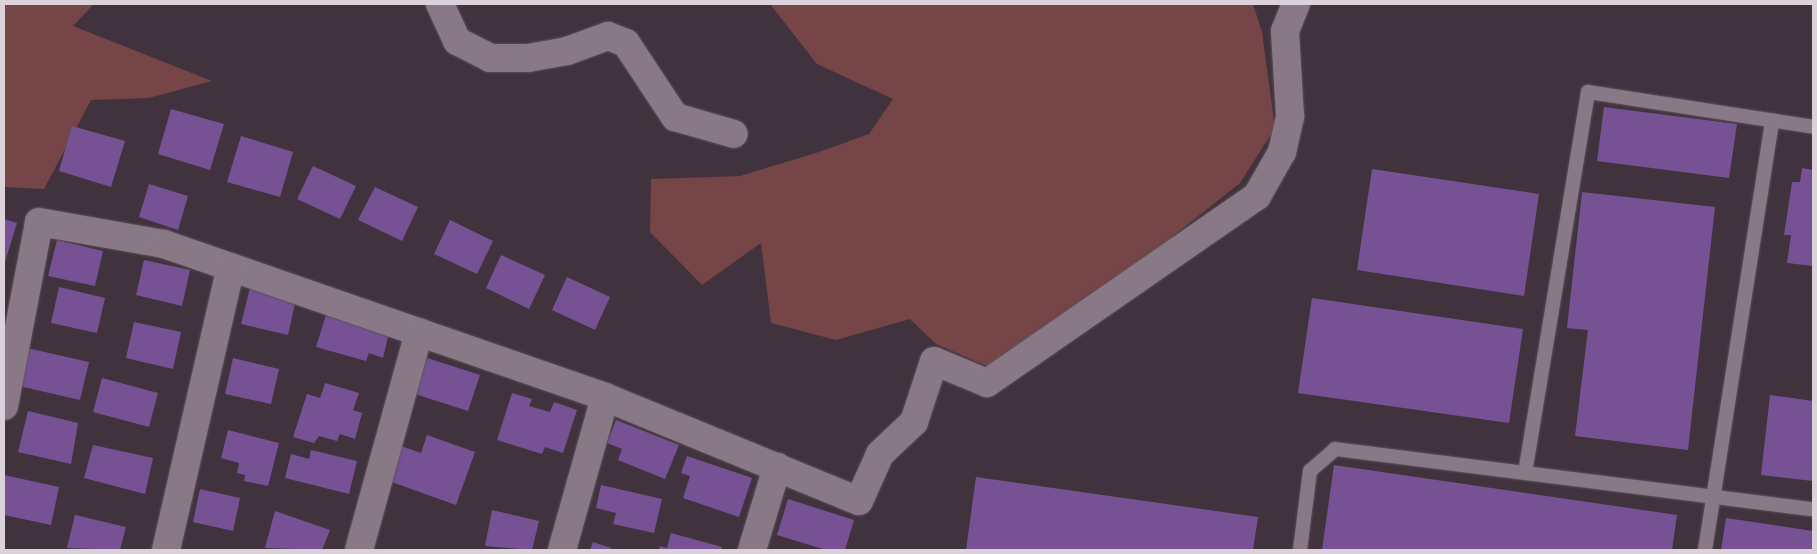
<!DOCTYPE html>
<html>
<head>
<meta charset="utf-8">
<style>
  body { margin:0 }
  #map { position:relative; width:1817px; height:554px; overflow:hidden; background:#40333e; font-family:"Public Sans",sans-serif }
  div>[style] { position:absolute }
  .green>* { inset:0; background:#754547 }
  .building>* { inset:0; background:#765295 }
  .roads { filter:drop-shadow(0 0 1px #5d515b) drop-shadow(0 0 1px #5d515b) }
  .lane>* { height:14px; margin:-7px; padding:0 7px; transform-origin:7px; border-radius:7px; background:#897987 }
  .street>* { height:28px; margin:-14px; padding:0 14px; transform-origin:14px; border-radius:14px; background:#897987 }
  span { translate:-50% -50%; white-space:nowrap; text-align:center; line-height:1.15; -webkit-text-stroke:5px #40333e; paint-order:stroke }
  .frame { position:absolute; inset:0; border:5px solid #dad1d9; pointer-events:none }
</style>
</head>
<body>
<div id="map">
  <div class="green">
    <div style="clip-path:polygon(4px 4px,94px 4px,73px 26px,212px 81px,149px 98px,91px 100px,44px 189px,4px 187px)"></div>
    <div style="clip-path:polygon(770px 4px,1253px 4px,1262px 32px,1275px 128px,1240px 183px,1158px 248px,991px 368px,936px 344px,910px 319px,836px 340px,771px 323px,761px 243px,702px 285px,650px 232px,651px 179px,740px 176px,819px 152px,869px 134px,893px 99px,817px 64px)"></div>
  </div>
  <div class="building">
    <div style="clip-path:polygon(1604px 107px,1737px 124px,1729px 178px,1597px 161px)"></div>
    <div style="clip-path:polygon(171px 109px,224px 124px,210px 170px,158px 154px)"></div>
    <div style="clip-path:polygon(72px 126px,125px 141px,111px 187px,59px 171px)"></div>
    <div style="clip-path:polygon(241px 136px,293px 152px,280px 197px,227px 182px)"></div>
    <div style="clip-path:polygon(313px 166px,356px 186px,340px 219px,297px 199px)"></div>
    <div style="clip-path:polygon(1802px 168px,1813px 170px,1813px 266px,1787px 263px,1791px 235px,1784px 235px,1792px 182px,1800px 182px)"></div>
    <div style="clip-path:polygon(1372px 169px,1539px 194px,1524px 296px,1357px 270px)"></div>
    <div style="clip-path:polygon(149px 184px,188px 196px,178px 230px,139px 217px)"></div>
    <div style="clip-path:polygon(375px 187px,418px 207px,402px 241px,358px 220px)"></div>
    <div style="clip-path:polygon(1582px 192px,1715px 207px,1688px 450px,1575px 436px,1588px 330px,1567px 328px)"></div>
    <div style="clip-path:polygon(4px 219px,17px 223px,4px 265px)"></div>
    <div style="clip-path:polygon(450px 220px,493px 241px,477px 274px,434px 254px)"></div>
    <div style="clip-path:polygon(57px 240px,103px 251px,95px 286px,48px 276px)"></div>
    <div style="clip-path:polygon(501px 255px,545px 275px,529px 309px,486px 288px)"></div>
    <div style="clip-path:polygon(144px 260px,190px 270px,182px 306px,136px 295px)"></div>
    <div style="clip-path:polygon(567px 277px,610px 297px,595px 330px,552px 310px)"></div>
    <div style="clip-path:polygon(59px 287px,105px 298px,97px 333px,51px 323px)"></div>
    <div style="clip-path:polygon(250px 288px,296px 299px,288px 335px,241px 324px)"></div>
    <div style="clip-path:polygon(1312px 298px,1523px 329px,1509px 423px,1298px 393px)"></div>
    <div style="clip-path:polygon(326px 315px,389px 333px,383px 358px,369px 353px,366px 361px,316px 347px)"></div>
    <div style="clip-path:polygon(134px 322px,181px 332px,173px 369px,126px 358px)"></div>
    <div style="clip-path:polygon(27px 348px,89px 362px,80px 400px,19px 386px)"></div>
    <div style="clip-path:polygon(233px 358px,279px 369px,271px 404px,225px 394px)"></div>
    <div style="clip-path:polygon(427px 358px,480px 375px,468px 411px,415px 394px)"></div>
    <div style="clip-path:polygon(102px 378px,158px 393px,149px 427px,93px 412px)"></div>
    <div style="clip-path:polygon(325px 383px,359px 393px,353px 410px,362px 413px,355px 439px,340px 434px,337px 441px,319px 436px,314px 443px,293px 437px,307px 394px,320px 398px)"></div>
    <div style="clip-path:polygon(512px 393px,532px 399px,529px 406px,550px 412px,554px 402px,577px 410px,563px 453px,545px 447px,542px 454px,497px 440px)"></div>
    <div style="clip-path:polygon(1770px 395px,1813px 401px,1813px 481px,1761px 475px)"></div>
    <div style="clip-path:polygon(28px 411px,78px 423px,71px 464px,18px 452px)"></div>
    <div style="clip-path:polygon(616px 420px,679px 445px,665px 479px,618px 460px,622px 449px,607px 443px)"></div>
    <div style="clip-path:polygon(228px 430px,279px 443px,268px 486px,244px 481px,245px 475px,237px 473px,239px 463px,221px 458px)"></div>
    <div style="clip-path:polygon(427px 435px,475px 452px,456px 505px,386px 480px,398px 445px,421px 453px)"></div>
    <div style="clip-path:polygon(93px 445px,153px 458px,145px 494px,84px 478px)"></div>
    <div style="clip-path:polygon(311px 450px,357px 461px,349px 494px,285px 478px,291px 454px,309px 459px)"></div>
    <div style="clip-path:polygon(687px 456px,752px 478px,739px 517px,683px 498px,690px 476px,681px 473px)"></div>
    <div style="clip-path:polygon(1334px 465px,1677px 515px,1672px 550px,1322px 550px)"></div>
    <div style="clip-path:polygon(4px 475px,59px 487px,51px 525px,4px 515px)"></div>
    <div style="clip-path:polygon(976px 477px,1258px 517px,1253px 550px,966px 550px)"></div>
    <div style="clip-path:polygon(601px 485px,662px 499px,654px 533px,613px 524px,616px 513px,596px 508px)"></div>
    <div style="clip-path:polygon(200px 489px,240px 498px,233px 531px,193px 522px)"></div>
    <div style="clip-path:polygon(788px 499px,854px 520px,845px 550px,826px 550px,777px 535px)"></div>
    <div style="clip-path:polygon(492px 510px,539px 521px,532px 550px,485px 546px)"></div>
    <div style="clip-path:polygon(275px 511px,330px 530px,322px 550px,265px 548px)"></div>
    <div style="clip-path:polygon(75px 515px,126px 527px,120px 550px,67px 548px)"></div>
    <div style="clip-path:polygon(1726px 518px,1813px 531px,1813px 550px,1721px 550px)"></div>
    <div style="clip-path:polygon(671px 533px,722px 547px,721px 550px,659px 550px,660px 546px,667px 548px)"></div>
    <div style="clip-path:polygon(593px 542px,611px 548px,610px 550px,590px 550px)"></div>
  </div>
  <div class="roads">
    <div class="lane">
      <div style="left:1525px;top:473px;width:386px;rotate:-80.6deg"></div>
      <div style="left:1588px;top:92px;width:228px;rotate:8.8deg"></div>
      <div style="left:1300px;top:550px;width:80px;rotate:-82.8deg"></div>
      <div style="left:1310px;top:471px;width:33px;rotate:-41deg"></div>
      <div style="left:1335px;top:449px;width:482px;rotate:7.2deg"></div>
      <div style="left:1705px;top:550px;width:435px;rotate:-81.1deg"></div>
    </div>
    <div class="street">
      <div style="left:440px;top:4px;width:41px;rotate:65.3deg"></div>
      <div style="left:457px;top:41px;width:37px;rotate:27deg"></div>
      <div style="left:490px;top:58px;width:38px"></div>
      <div style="left:528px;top:58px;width:40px;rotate:-10deg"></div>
      <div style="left:567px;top:51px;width:44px;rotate:-20.1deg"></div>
      <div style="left:608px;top:36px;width:19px;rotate:21deg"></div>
      <div style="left:626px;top:43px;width:89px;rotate:56.5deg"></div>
      <div style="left:675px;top:117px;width:61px;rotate:16.1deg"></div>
      <div style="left:4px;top:406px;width:187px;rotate:-79.2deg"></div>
      <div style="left:39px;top:222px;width:127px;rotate:10deg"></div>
      <div style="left:164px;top:244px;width:467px;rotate:19.1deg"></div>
      <div style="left:605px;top:397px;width:274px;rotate:22.3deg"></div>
      <div style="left:859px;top:501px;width:51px;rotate:-65.9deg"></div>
      <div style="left:880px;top:454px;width:47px;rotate:-43.3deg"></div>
      <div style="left:914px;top:422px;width:64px;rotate:-71.8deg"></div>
      <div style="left:934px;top:361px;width:57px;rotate:22.5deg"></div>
      <div style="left:987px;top:383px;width:328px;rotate:-34.7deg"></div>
      <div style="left:1257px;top:196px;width:51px;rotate:-60.4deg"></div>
      <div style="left:1282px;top:152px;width:37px;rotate:-77deg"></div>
      <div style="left:1290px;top:116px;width:85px;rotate:-93.4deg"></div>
      <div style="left:1285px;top:31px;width:29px;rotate:-68deg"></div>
      <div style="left:166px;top:550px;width:290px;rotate:-77.1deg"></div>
      <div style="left:359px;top:550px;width:226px;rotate:-74.6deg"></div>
      <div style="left:562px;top:550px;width:159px;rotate:-74.3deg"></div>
      <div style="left:752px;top:550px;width:87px;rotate:-73.2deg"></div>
    </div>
  </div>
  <div class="frame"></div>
</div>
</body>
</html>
